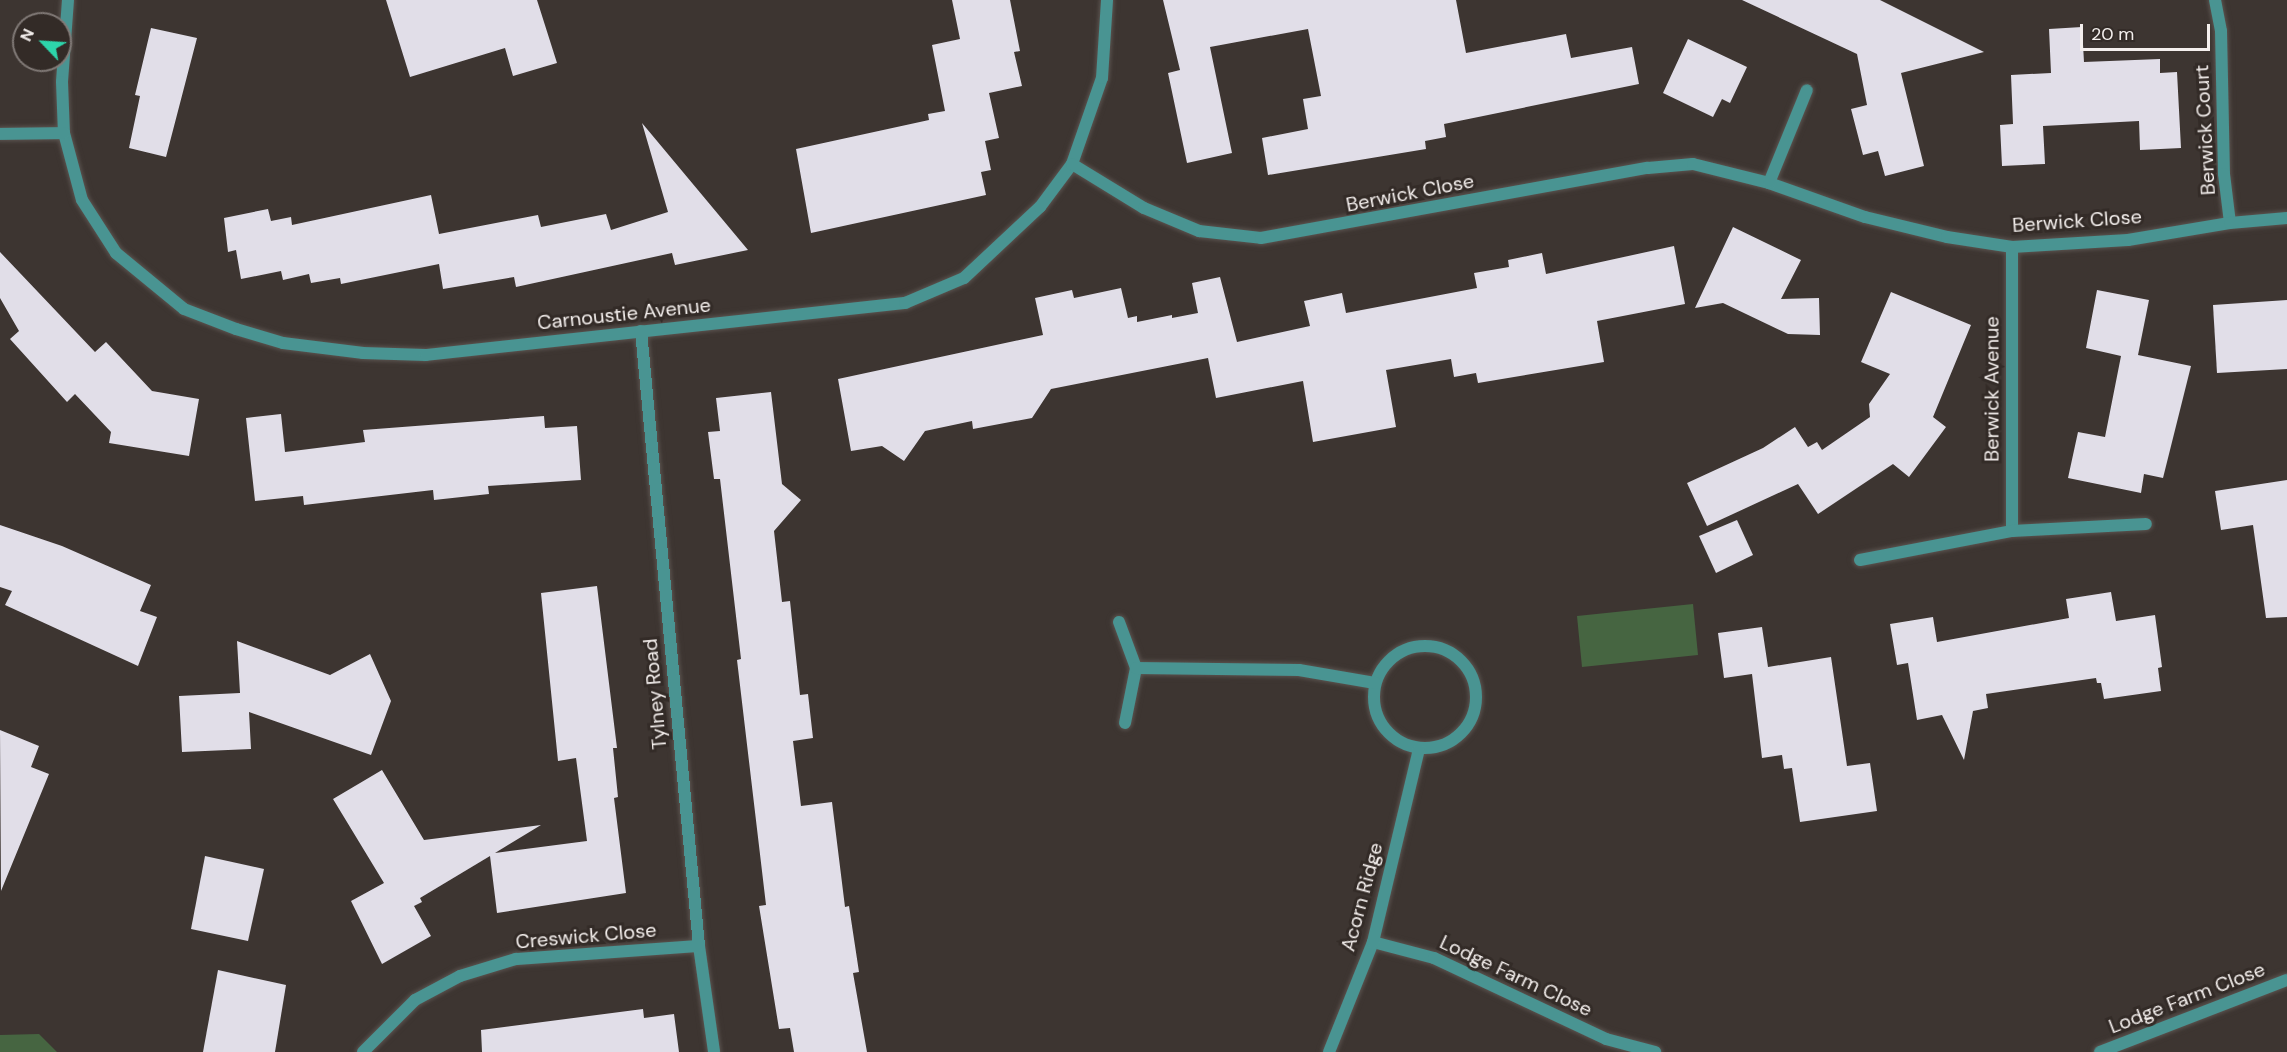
<!DOCTYPE html>
<html>
<head>
<meta charset="utf-8">
<style>
  body { margin:0 }
  #map { position:relative; width:2287px; height:1052px; overflow:hidden; background:#3d3531; font-family:"DM Sans",sans-serif }
  div>[style] { position:absolute }
  .green>* { inset:0; background:#466541 }
  .building>* { inset:0; background:#e1dee8 }
  .roads { filter:drop-shadow(0 0 2px #5a534f) drop-shadow(0 0 2px #5a534f) }
  .street>* { height:12px; margin:-6px; padding:0 6px; transform-origin:6px; border-radius:6px; background:#499492 }
  .street>.ring { margin:-6px; padding:0; box-sizing:content-box; background:none; border:12px solid #499492; border-radius:50% }
  span { translate:-50% -50%; white-space:nowrap; text-align:center; line-height:1.15; -webkit-text-stroke:6px #332b27; paint-order:stroke }
  .street-label { font-size:20px; color:#f4efed }
  .north { position:absolute; left:12px; top:12px; width:60px; height:60px; box-sizing:border-box; background:#332b27; border:2px solid #807976; border-radius:50%; rotate:295deg; font-size:16px; font-weight:700; line-height:24px; text-align:center; color:#f4efed }
  .north::after { content:''; display:block; margin:auto; width:21px; height:27px; background:#2dd5ab; clip-path:polygon(50% 0,100% 100%,50% 72%,0 100%) }
  .scale { position:absolute; left:2080px; top:24px; width:130px; height:27px; box-sizing:border-box; border:3px solid #f4efed; border-top:0; padding-left:8px; font-size:18px; line-height:21px; white-space:nowrap; color:#f4efed; -webkit-text-stroke:4px #332b27; paint-order:stroke }
</style>
</head>
<body>
<div id="map">
  <div class="green">
    <div style="clip-path:polygon(1693px 604px,1698px 655px,1582px 667px,1577px 616px)"></div>
    <div style="clip-path:polygon(39px 1034px,57px 1052px,0 1052px,0 1035px)"></div>
  </div>
  <div class="building">
    <div style="clip-path:polygon(386px 0,537px 0,557px 63px,513px 76px,505px 48px,410px 77px)"></div>
    <div style="clip-path:polygon(952px 0,1010px 0,1020px 51px,1014px 52px,1022px 86px,989px 93px,999px 138px,985px 141px,991px 170px,981px 172px,986px 195px,811px 233px,796px 149px,929px 120px,928px 114px,945px 111px,932px 45px,960px 39px)"></div>
    <div style="clip-path:polygon(1163px 0,1456px 0,1466px 53px,1566px 34px,1571px 58px,1632px 47px,1639px 84px,1444px 124px,1446px 137px,1425px 141px,1426px 149px,1268px 175px,1262px 138px,1308px 129px,1303px 99px,1321px 96px,1308px 29px,1210px 47px,1232px 153px,1187px 163px,1168px 73px,1180px 70px)"></div>
    <div style="clip-path:polygon(1742px 0,1880px 0,1984px 52px,1901px 73px,1924px 166px,1885px 176px,1878px 151px,1863px 155px,1851px 109px,1867px 105px,1857px 54px)"></div>
    <div style="clip-path:polygon(2082px 27px,2084px 62px,2160px 59px,2160px 73px,2177px 72px,2181px 148px,2140px 150px,2139px 121px,2043px 126px,2045px 164px,2002px 166px,2000px 125px,2013px 124px,2011px 75px,2051px 73px,2049px 29px)"></div>
    <div style="clip-path:polygon(151px 28px,197px 38px,166px 157px,129px 148px,140px 96px,135px 95px)"></div>
    <div style="clip-path:polygon(1688px 39px,1747px 67px,1730px 103px,1722px 99px,1713px 117px,1663px 93px)"></div>
    <div style="clip-path:polygon(642px 123px,748px 250px,675px 265px,672px 253px,516px 287px,514px 277px,443px 289px,439px 264px,341px 284px,340px 278px,311px 283px,309px 274px,283px 280px,281px 271px,241px 279px,236px 250px,228px 252px,224px 218px,268px 209px,271px 221px,291px 217px,292px 225px,431px 195px,439px 234px,538px 215px,541px 227px,606px 214px,611px 230px,668px 212px)"></div>
    <div style="clip-path:polygon(1733px 227px,1801px 260px,1781px 299px,1819px 298px,1820px 335px,1788px 334px,1723px 303px,1695px 308px)"></div>
    <div style="clip-path:polygon(1674px 246px,1685px 304px,1597px 321px,1604px 362px,1478px 383px,1476px 373px,1454px 377px,1451px 359px,1386px 370px,1396px 427px,1313px 442px,1303px 381px,1216px 398px,1208px 358px,1051px 389px,1032px 418px,973px 429px,972px 421px,925px 431px,904px 461px,882px 446px,851px 451px,838px 379px,1043px 335px,1035px 298px,1072px 290px,1074px 298px,1121px 288px,1128px 318px,1137px 316px,1137px 322px,1172px 315px,1172px 318px,1198px 313px,1192px 283px,1220px 277px,1237px 342px,1310px 326px,1304px 301px,1342px 293px,1346px 313px,1477px 288px,1474px 273px,1509px 267px,1508px 260px,1542px 253px,1546px 274px)"></div>
    <div style="clip-path:polygon(0 252px,95px 352px,106px 342px,152px 391px,199px 399px,189px 456px,109px 443px,111px 432px,75px 394px,67px 402px,10px 339px,19px 331px,0 298px)"></div>
    <div style="clip-path:polygon(2097px 290px,2149px 300px,2138px 355px,2191px 366px,2163px 478px,2144px 474px,2141px 493px,2068px 478px,2078px 432px,2105px 437px,2121px 356px,2086px 348px)"></div>
    <div style="clip-path:polygon(1891px 292px,1971px 325px,1933px 417px,1946px 427px,1909px 477px,1893px 464px,1818px 514px,1798px 484px,1707px 526px,1687px 483px,1763px 448px,1795px 427px,1808px 447px,1817px 442px,1822px 450px,1870px 417px,1869px 404px,1890px 374px,1861px 362px)"></div>
    <div style="clip-path:polygon(2287px 300px,2287px 369px,2217px 373px,2213px 305px)"></div>
    <div style="clip-path:polygon(771px 392px,782px 484px,801px 500px,774px 531px,782px 602px,790px 601px,800px 695px,808px 694px,813px 738px,793px 741px,801px 806px,832px 802px,845px 907px,849px 906px,859px 972px,853px 973px,867px 1052px,794px 1052px,790px 1028px,779px 1029px,759px 906px,766px 905px,737px 660px,741px 659px,720px 479px,714px 479px,708px 432px,720px 431px,716px 398px)"></div>
    <div style="clip-path:polygon(281px 414px,285px 452px,365px 442px,363px 430px,544px 416px,545px 428px,577px 426px,581px 480px,488px 486px,489px 494px,434px 500px,433px 490px,304px 505px,303px 496px,255px 501px,246px 418px)"></div>
    <div style="clip-path:polygon(2287px 480px,2287px 617px,2266px 618px,2253px 525px,2221px 530px,2215px 491px)"></div>
    <div style="clip-path:polygon(1737px 520px,1753px 555px,1716px 573px,1699px 536px)"></div>
    <div style="clip-path:polygon(0 525px,62px 546px,151px 585px,140px 611px,157px 617px,138px 666px,5px 605px,12px 591px,0 587px)"></div>
    <div style="clip-path:polygon(597px 586px,617px 748px,613px 748px,618px 797px,614px 798px,626px 893px,497px 913px,490px 856px,420px 898px,422px 902px,414px 906px,431px 936px,382px 964px,351px 901px,384px 883px,333px 799px,382px 770px,424px 840px,541px 825px,495px 853px,587px 841px,576px 758px,558px 761px,541px 593px)"></div>
    <div style="clip-path:polygon(2111px 592px,2116px 621px,2155px 615px,2162px 667px,2158px 668px,2161px 691px,2104px 699px,2101px 683px,2097px 683px,2096px 678px,1986px 694px,1988px 708px,1973px 711px,1964px 760px,1942px 715px,1917px 720px,1908px 663px,1897px 665px,1890px 624px,1933px 617px,1937px 642px,2069px 618px,2066px 599px)"></div>
    <div style="clip-path:polygon(1762px 627px,1768px 667px,1831px 657px,1847px 766px,1870px 763px,1877px 811px,1800px 822px,1792px 768px,1784px 769px,1782px 755px,1762px 758px,1752px 674px,1724px 678px,1718px 633px)"></div>
    <div style="clip-path:polygon(237px 641px,330px 675px,370px 654px,391px 701px,371px 755px,249px 712px,251px 749px,182px 752px,179px 696px,240px 693px)"></div>
    <div style="clip-path:polygon(0 730px,39px 746px,31px 767px,49px 774px,1px 891px)"></div>
    <div style="clip-path:polygon(205px 856px,264px 869px,248px 941px,191px 929px)"></div>
    <div style="clip-path:polygon(218px 970px,286px 985px,275px 1052px,203px 1052px)"></div>
    <div style="clip-path:polygon(643px 1009px,644px 1018px,674px 1014px,679px 1052px,482px 1052px,481px 1030px)"></div>
  </div>
  <div class="roads">
    <div class="street">
      <div style="left:68px;top:0;width:82px;rotate:94.2deg"></div>
      <div style="left:62px;top:82px;width:51px;rotate:87.8deg"></div>
      <div style="left:64px;top:133px;width:69px;rotate:75deg"></div>
      <div style="left:82px;top:200px;width:63px;rotate:57.3deg"></div>
      <div style="left:116px;top:253px;width:88px;rotate:39.5deg"></div>
      <div style="left:184px;top:309px;width:56px;rotate:21deg"></div>
      <div style="left:236px;top:329px;width:49px;rotate:16.6deg"></div>
      <div style="left:283px;top:343px;width:81px;rotate:7.1deg"></div>
      <div style="left:363px;top:353px;width:63px;rotate:1.8deg"></div>
      <div style="left:426px;top:355px;width:482px;rotate:-6.2deg"></div>
      <div style="left:905px;top:303px;width:64px;rotate:-23deg"></div>
      <div style="left:964px;top:278px;width:104px;rotate:-43.1deg"></div>
      <div style="left:1040px;top:207px;width:54px;rotate:-53.3deg"></div>
      <div style="left:1072px;top:164px;width:91px;rotate:-70.8deg"></div>
      <div style="left:1102px;top:78px;width:78px;rotate:-86.3deg"></div>
      <div style="left:2215px;top:0;width:32px;rotate:79deg"></div>
      <div style="left:2221px;top:31px;width:143px;rotate:88.8deg"></div>
      <div style="left:2224px;top:174px;width:49px;rotate:83deg"></div>
      <div style="left:0;top:134px;width:64px;rotate:-0.9deg"></div>
      <div style="left:1072px;top:164px;width:84px;rotate:31.4deg"></div>
      <div style="left:1144px;top:208px;width:60px;rotate:22.7deg"></div>
      <div style="left:1199px;top:231px;width:62px;rotate:6.4deg"></div>
      <div style="left:1261px;top:238px;width:393px;rotate:-10.3deg"></div>
      <div style="left:1648px;top:168px;width:45px;rotate:-5.1deg"></div>
      <div style="left:1693px;top:164px;width:78px;rotate:14deg"></div>
      <div style="left:1769px;top:183px;width:102px;rotate:19.5deg"></div>
      <div style="left:1865px;top:217px;width:84px;rotate:13.7deg"></div>
      <div style="left:1947px;top:237px;width:66px;rotate:8.7deg"></div>
      <div style="left:2012px;top:247px;width:116px;rotate:-3.5deg"></div>
      <div style="left:2128px;top:240px;width:103px;rotate:-9.5deg"></div>
      <div style="left:2230px;top:223px;width:57px;rotate:-5deg"></div>
      <div style="left:1769px;top:183px;width:100px;rotate:-67.8deg"></div>
      <div style="left:641px;top:331px;width:618px;rotate:84.61deg"></div>
      <div style="left:699px;top:946px;width:107px;rotate:81.9deg"></div>
      <div style="left:2012px;top:531px;width:284px;rotate:-90deg"></div>
      <div style="left:1860px;top:560px;width:155px;rotate:-10.8deg"></div>
      <div style="left:2012px;top:531px;width:134px;rotate:-3deg"></div>
      <div style="left:1119px;top:622px;width:49px;rotate:69.7deg"></div>
      <div style="left:1136px;top:668px;width:56px;rotate:101.3deg"></div>
      <div class="ring" style="left:1374px;top:646px;width:90px;height:90px"></div>
      <div style="left:1136px;top:668px;width:163px;rotate:0.7deg"></div>
      <div style="left:1299px;top:670px;width:77px;rotate:9.7deg"></div>
      <div style="left:1373px;top:942px;width:63px;rotate:14.7deg"></div>
      <div style="left:1434px;top:958px;width:190px;rotate:25.2deg"></div>
      <div style="left:1606px;top:1039px;width:51px;rotate:14.9deg"></div>
      <div style="left:363px;top:1052px;width:74px;rotate:-45deg"></div>
      <div style="left:415px;top:1000px;width:51px;rotate:-28.1deg"></div>
      <div style="left:460px;top:976px;width:59px;rotate:-16.9deg"></div>
      <div style="left:516px;top:959px;width:183px;rotate:-4.1deg"></div>
      <div style="left:1329px;top:1052px;width:118px;rotate:-68.2deg"></div>
      <div style="left:1373px;top:942px;width:198px;rotate:-76.6deg"></div>
      <div style="left:2100px;top:1052px;width:200px;rotate:-21.1deg"></div>
    </div>
  </div>
  <div class="street-label">
    <span style="left:2205px;top:130px;rotate:-93deg">Berwick Court</span>
    <span style="left:1410px;top:193px;rotate:-11deg">Berwick Close</span>
    <span style="left:2077px;top:221px;rotate:-4deg">Berwick Close</span>
    <span style="left:624px;top:314px;rotate:-6deg">Carnoustie Avenue</span>
    <span style="left:1992px;top:389px;rotate:-90deg">Berwick Avenue</span>
    <span style="left:655px;top:694px;rotate:-95deg">Tylney Road</span>
    <span style="left:1362px;top:897px;rotate:-75deg">Acorn Ridge</span>
    <span style="left:586px;top:936px;rotate:-5deg">Creswick Close</span>
    <span style="left:1516px;top:976px;rotate:25deg">Lodge Farm Close</span>
    <span style="left:2187px;top:998px;rotate:-21deg">Lodge Farm Close</span>
  </div>
  <div class="north">N</div>
  <div class="scale">20 m</div>
</div>
</body>
</html>
